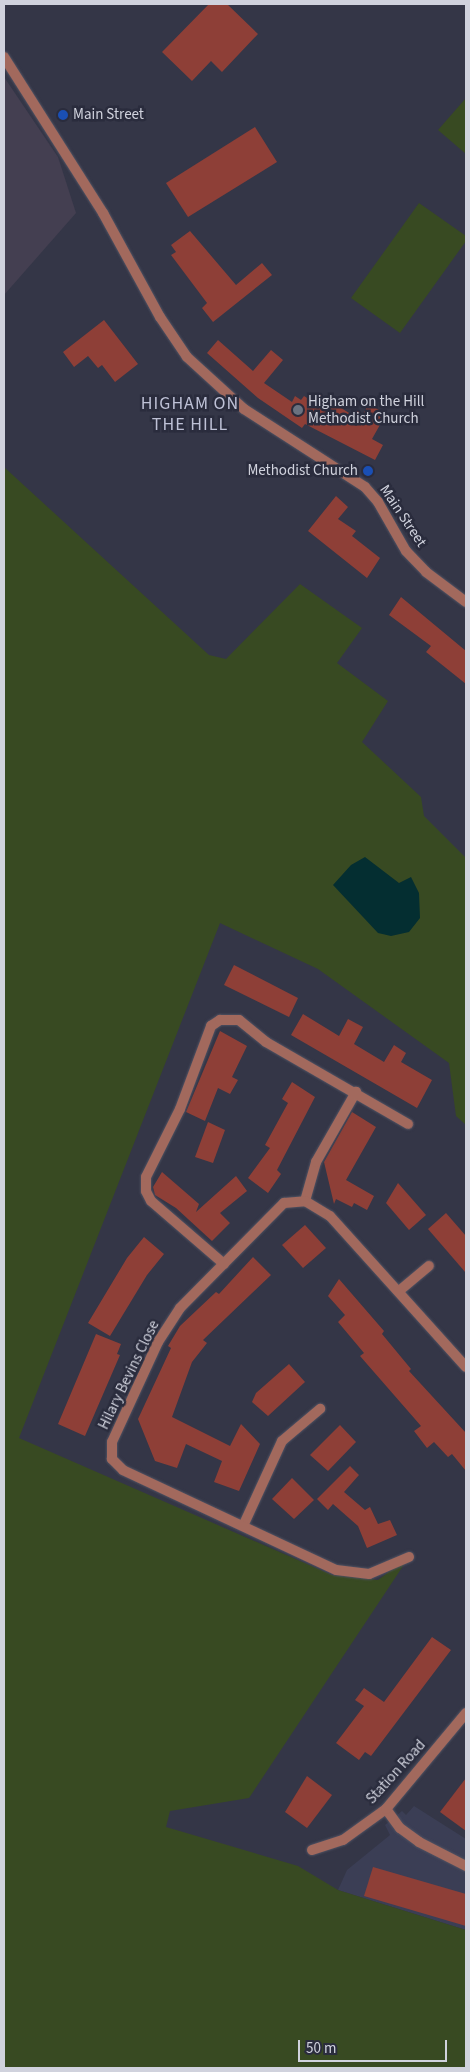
<!DOCTYPE html>
<html>
<head>
<meta charset="utf-8">
<style>
  body { margin:0 }
  #map { position:relative; width:470px; height:2072px; overflow:hidden; background:#343647; font-family:"Source Sans 3",sans-serif }
  div>[style] { position:absolute }
  .built>* { inset:0; background:#3b3e55 }
  .education>* { inset:0; background:#443f51 }
  .green>* { inset:0; background:#384a22 }
  .water>* { inset:0; background:#042e31 }
  .building>* { inset:0; background:#8e3f37 }
  .roads { filter:drop-shadow(0 0 1px #505262) drop-shadow(0 0 1px #505262) }
  .minor>* { height:10px; margin:-5px; padding:0 5px; transform-origin:5px; border-radius:5px; background:#a2695d }
  .dots>* { width:14px; height:14px; translate:-50% -50%; box-sizing:border-box; border:2px solid #2a2c3d; border-radius:50% }
  span { translate:-50% -50%; white-space:nowrap; text-align:center; line-height:1.15; -webkit-text-stroke:5px #2a2c3d; paint-order:stroke }
  .poi-label { font-size:15px; color:#d0d2dd }
  .left { translate:0 -50%; text-align:left }
  .right { translate:-100% -50%; text-align:right }
  .street-label { font-size:15px; color:#d0d2dd }
  .quarter-label { font-size:18px; color:#bec1d6; letter-spacing:1px }
  .frame { position:absolute; inset:0; border:5px solid #d0d2dd; pointer-events:none }
  .scale { position:absolute; left:298px; top:2040px; width:149px; height:22px; box-sizing:border-box; border:2px solid #d0d2dd; border-top:0; padding-left:6px; font-size:15px; line-height:18px; white-space:nowrap; color:#d0d2dd; -webkit-text-stroke:4px #2a2c3d; paint-order:stroke }
</style>
</head>
<body>
<div id="map">
  <div class="built">
    <div style="clip-path:polygon(414px 1806px,466px 1839px,466px 1930px,338px 1890px,347px 1870px,390px 1835px,385px 1825px,402px 1811px,406px 1815px)"></div>
  </div>
  <div class="education">
    <div style="clip-path:polygon(4px 77px,58px 157px,76px 213px,4px 295px)"></div>
  </div>
  <div class="green">
    <div style="clip-path:polygon(466px 98px,466px 154px,438px 130px)"></div>
    <div style="clip-path:polygon(419px 203px,466px 236px,466px 241px,400px 333px,351px 298px)"></div>
    <div style="clip-path:polygon(4px 467px,209px 655px,226px 659px,300px 584px,362px 628px,337px 663px,388px 701px,362px 742px,421px 797px,424px 816px,466px 858px,466px 1125px,456px 1116px,449px 1063px,318px 969px,220px 923px,19px 1438px,332px 1575px,378px 1580px,409px 1557px,249px 1798px,170px 1811px,166px 1827px,298px 1866px,338px 1890px,466px 1930px,466px 2068px,4px 2068px)"></div>
  </div>
  <div class="water">
    <div style="clip-path:polygon(365px 857px,399px 883px,411px 877px,419px 893px,420px 918px,409px 932px,391px 936px,378px 933px,333px 885px,351px 865px)"></div>
  </div>
  <div class="building">
    <div style="clip-path:polygon(209px 4px,227px 4px,258px 34px,222px 72px,211px 61px,192px 81px,162px 52px)"></div>
    <div style="clip-path:polygon(255px 127px,277px 162px,188px 217px,166px 183px)"></div>
    <div style="clip-path:polygon(190px 231px,236px 285px,262px 263px,272px 275px,213px 322px,202px 308px,207px 303px,171px 255px,176px 252px,171px 245px)"></div>
    <div style="clip-path:polygon(104px 320px,138px 364px,115px 382px,102px 365px,98px 368px,88px 356px,74px 367px,63px 352px)"></div>
    <div style="clip-path:polygon(218px 340px,253px 371px,271px 350px,283px 360px,264px 383px,292px 402px,295px 396px,301px 400px,304px 396px,315px 403px,320px 395px,354px 416px,357px 411px,363px 414px,369px 404px,386px 414px,372px 439px,383px 445px,375px 460px,305px 424px,302px 428px,258px 398px,207px 353px)"></div>
    <div style="clip-path:polygon(336px 496px,348px 507px,338px 519px,356px 531px,352px 536px,380px 558px,367px 578px,308px 531px)"></div>
    <div style="clip-path:polygon(401px 597px,466px 651px,466px 684px,426px 652px,431px 646px,389px 615px)"></div>
    <div style="clip-path:polygon(234px 965px,298px 998px,289px 1017px,224px 985px)"></div>
    <div style="clip-path:polygon(303px 1014px,339px 1036px,348px 1019px,363px 1027px,354px 1044px,384px 1062px,394px 1045px,406px 1053px,401px 1062px,432px 1080px,417px 1108px,291px 1035px)"></div>
    <div style="clip-path:polygon(220px 1031px,247px 1046px,232px 1077px,238px 1080px,230px 1094px,218px 1088px,205px 1121px,186px 1112px)"></div>
    <div style="clip-path:polygon(292px 1082px,315px 1097px,277px 1170px,281px 1174px,268px 1193px,248px 1178px,270px 1148px,265px 1145px,288px 1103px,282px 1099px)"></div>
    <div style="clip-path:polygon(352px 1112px,376px 1127px,346px 1180px,374px 1196px,367px 1210px,354px 1203px,352px 1207px,336px 1199px,334px 1204px,324px 1162px)"></div>
    <div style="clip-path:polygon(208px 1122px,225px 1130px,213px 1163px,195px 1157px)"></div>
    <div style="clip-path:polygon(162px 1172px,199px 1204px,196px 1212px,236px 1176px,247px 1191px,220px 1213px,230px 1223px,212px 1241px,176px 1208px,155px 1195px,153px 1187px)"></div>
    <div style="clip-path:polygon(398px 1183px,426px 1215px,409px 1230px,386px 1203px)"></div>
    <div style="clip-path:polygon(446px 1213px,466px 1236px,466px 1273px,428px 1229px)"></div>
    <div style="clip-path:polygon(305px 1225px,326px 1248px,303px 1268px,282px 1245px)"></div>
    <div style="clip-path:polygon(144px 1237px,164px 1254px,147px 1275px,110px 1336px,88px 1323px,127px 1258px)"></div>
    <div style="clip-path:polygon(253px 1257px,271px 1275px,203px 1340px,207px 1343px,192px 1362px,172px 1417px,230px 1446px,241px 1424px,260px 1444px,239px 1491px,214px 1482px,222px 1461px,186px 1444px,177px 1468px,155px 1461px,138px 1419px,171px 1348px,168px 1346px,180px 1326px,216px 1292px,219px 1294px)"></div>
    <div style="clip-path:polygon(339px 1279px,384px 1331px,382px 1334px,411px 1369px,409px 1371px,466px 1433px,466px 1471px,452px 1454px,448px 1457px,434px 1442px,427px 1448px,414px 1431px,421px 1426px,360px 1356px,364px 1353px,338px 1322px,345px 1315px,328px 1296px)"></div>
    <div style="clip-path:polygon(96px 1334px,121px 1344px,117px 1354px,120px 1355px,85px 1436px,58px 1424px)"></div>
    <div style="clip-path:polygon(289px 1364px,305px 1382px,268px 1416px,252px 1402px,256px 1393px)"></div>
    <div style="clip-path:polygon(340px 1425px,356px 1442px,328px 1471px,310px 1455px)"></div>
    <div style="clip-path:polygon(350px 1466px,359px 1475px,344px 1492px,365px 1510px,370px 1507px,378px 1524px,390px 1520px,397px 1535px,367px 1548px,358px 1526px,333px 1504px,328px 1510px,317px 1499px)"></div>
    <div style="clip-path:polygon(292px 1478px,314px 1500px,294px 1519px,272px 1499px)"></div>
    <div style="clip-path:polygon(432px 1637px,451px 1650px,371px 1756px,365px 1752px,359px 1760px,336px 1743px,364px 1706px,355px 1700px,364px 1688px,384px 1702px)"></div>
    <div style="clip-path:polygon(307px 1776px,332px 1795px,307px 1828px,285px 1812px)"></div>
    <div style="clip-path:polygon(466px 1778px,466px 1831px,440px 1812px)"></div>
    <div style="clip-path:polygon(373px 1867px,466px 1894px,466px 1926px,364px 1896px)"></div>
  </div>
  <div class="roads">
    <div class="minor">
      <div style="left:4px;top:57px;width:185px;rotate:57.6deg"></div>
      <div style="left:103px;top:213px;width:119px;rotate:61.3deg"></div>
      <div style="left:160px;top:317px;width:48px;rotate:56deg"></div>
      <div style="left:187px;top:357px;width:77px;rotate:42.4deg"></div>
      <div style="left:244px;top:409px;width:144px;rotate:32.8deg"></div>
      <div style="left:365px;top:487px;width:20px;rotate:49deg"></div>
      <div style="left:378px;top:502px;width:56px;rotate:60.3deg"></div>
      <div style="left:406px;top:551px;width:29px;rotate:46deg"></div>
      <div style="left:426px;top:572px;width:50px;rotate:36.9deg"></div>
      <div style="left:305px;top:1201px;width:41px;rotate:-74.2deg"></div>
      <div style="left:316px;top:1162px;width:81px;rotate:-60.3deg"></div>
      <div style="left:224px;top:1264px;width:96px;rotate:-139.2deg"></div>
      <div style="left:151px;top:1201px;width:11px;rotate:-117deg"></div>
      <div style="left:146px;top:1191px;width:14px;rotate:-90deg"></div>
      <div style="left:146px;top:1177px;width:76px;rotate:-63.4deg"></div>
      <div style="left:180px;top:1109px;width:89px;rotate:-69.5deg"></div>
      <div style="left:211px;top:1026px;width:11px;rotate:-34deg"></div>
      <div style="left:220px;top:1020px;width:19px"></div>
      <div style="left:239px;top:1020px;width:35px;rotate:39deg"></div>
      <div style="left:266px;top:1042px;width:164px;rotate:30deg"></div>
      <div style="left:399px;top:1291px;width:39px;rotate:-40deg"></div>
      <div style="left:244px;top:1524px;width:91px;rotate:-65.4deg"></div>
      <div style="left:282px;top:1441px;width:50px;rotate:-40.1deg"></div>
      <div style="left:409px;top:1557px;width:43px;rotate:157deg"></div>
      <div style="left:369px;top:1574px;width:33px;rotate:-173deg"></div>
      <div style="left:336px;top:1570px;width:235px;rotate:-154.9deg"></div>
      <div style="left:123px;top:1470px;width:16px;rotate:-135deg"></div>
      <div style="left:112px;top:1459px;width:17px;rotate:-90deg"></div>
      <div style="left:112px;top:1442px;width:110px;rotate:-65.3deg"></div>
      <div style="left:158px;top:1342px;width:40px;rotate:-57.1deg"></div>
      <div style="left:180px;top:1308px;width:148px;rotate:-45.3deg"></div>
      <div style="left:284px;top:1203px;width:21px;rotate:-5deg"></div>
      <div style="left:305px;top:1201px;width:29px;rotate:31deg"></div>
      <div style="left:330px;top:1216px;width:203px;rotate:48deg"></div>
      <div style="left:386px;top:1809px;width:24px;rotate:54deg"></div>
      <div style="left:400px;top:1828px;width:24px;rotate:36deg"></div>
      <div style="left:419px;top:1842px;width:53px;rotate:27.1deg"></div>
      <div style="left:312px;top:1850px;width:33px;rotate:-18deg"></div>
      <div style="left:343px;top:1840px;width:53px;rotate:-35.8deg"></div>
      <div style="left:386px;top:1809px;width:125px;rotate:-50.2deg"></div>
    </div>
  </div>
  <div class="dots">
    <div style="left:63px;top:115px;background:#1a4fb4"></div>
    <div style="left:298px;top:410px;background:#6b7280"></div>
    <div style="left:368px;top:471px;background:#1a4fb4"></div>
  </div>
  <div class="poi-label">
    <span class="left" style="left:73px;top:115px">Main Street</span>
    <span class="left" style="left:308px;top:410px">Higham on the Hill<br>Methodist Church</span>
    <span class="right" style="left:358px;top:471px">Methodist Church</span>
  </div>
  <div class="street-label">
    <span style="left:403px;top:516px;rotate:56deg">Main Street</span>
    <span style="left:129px;top:1375px;rotate:-64deg">Hilary Bevins Close</span>
    <span style="left:396px;top:1772px;rotate:-48deg">Station Road</span>
  </div>
  <div class="quarter-label">
    <span style="left:190px;top:415px">HIGHAM ON<br>THE HILL</span>
  </div>
  <div class="frame"></div>
  <div class="scale">50 m</div>
</div>
</body>
</html>
